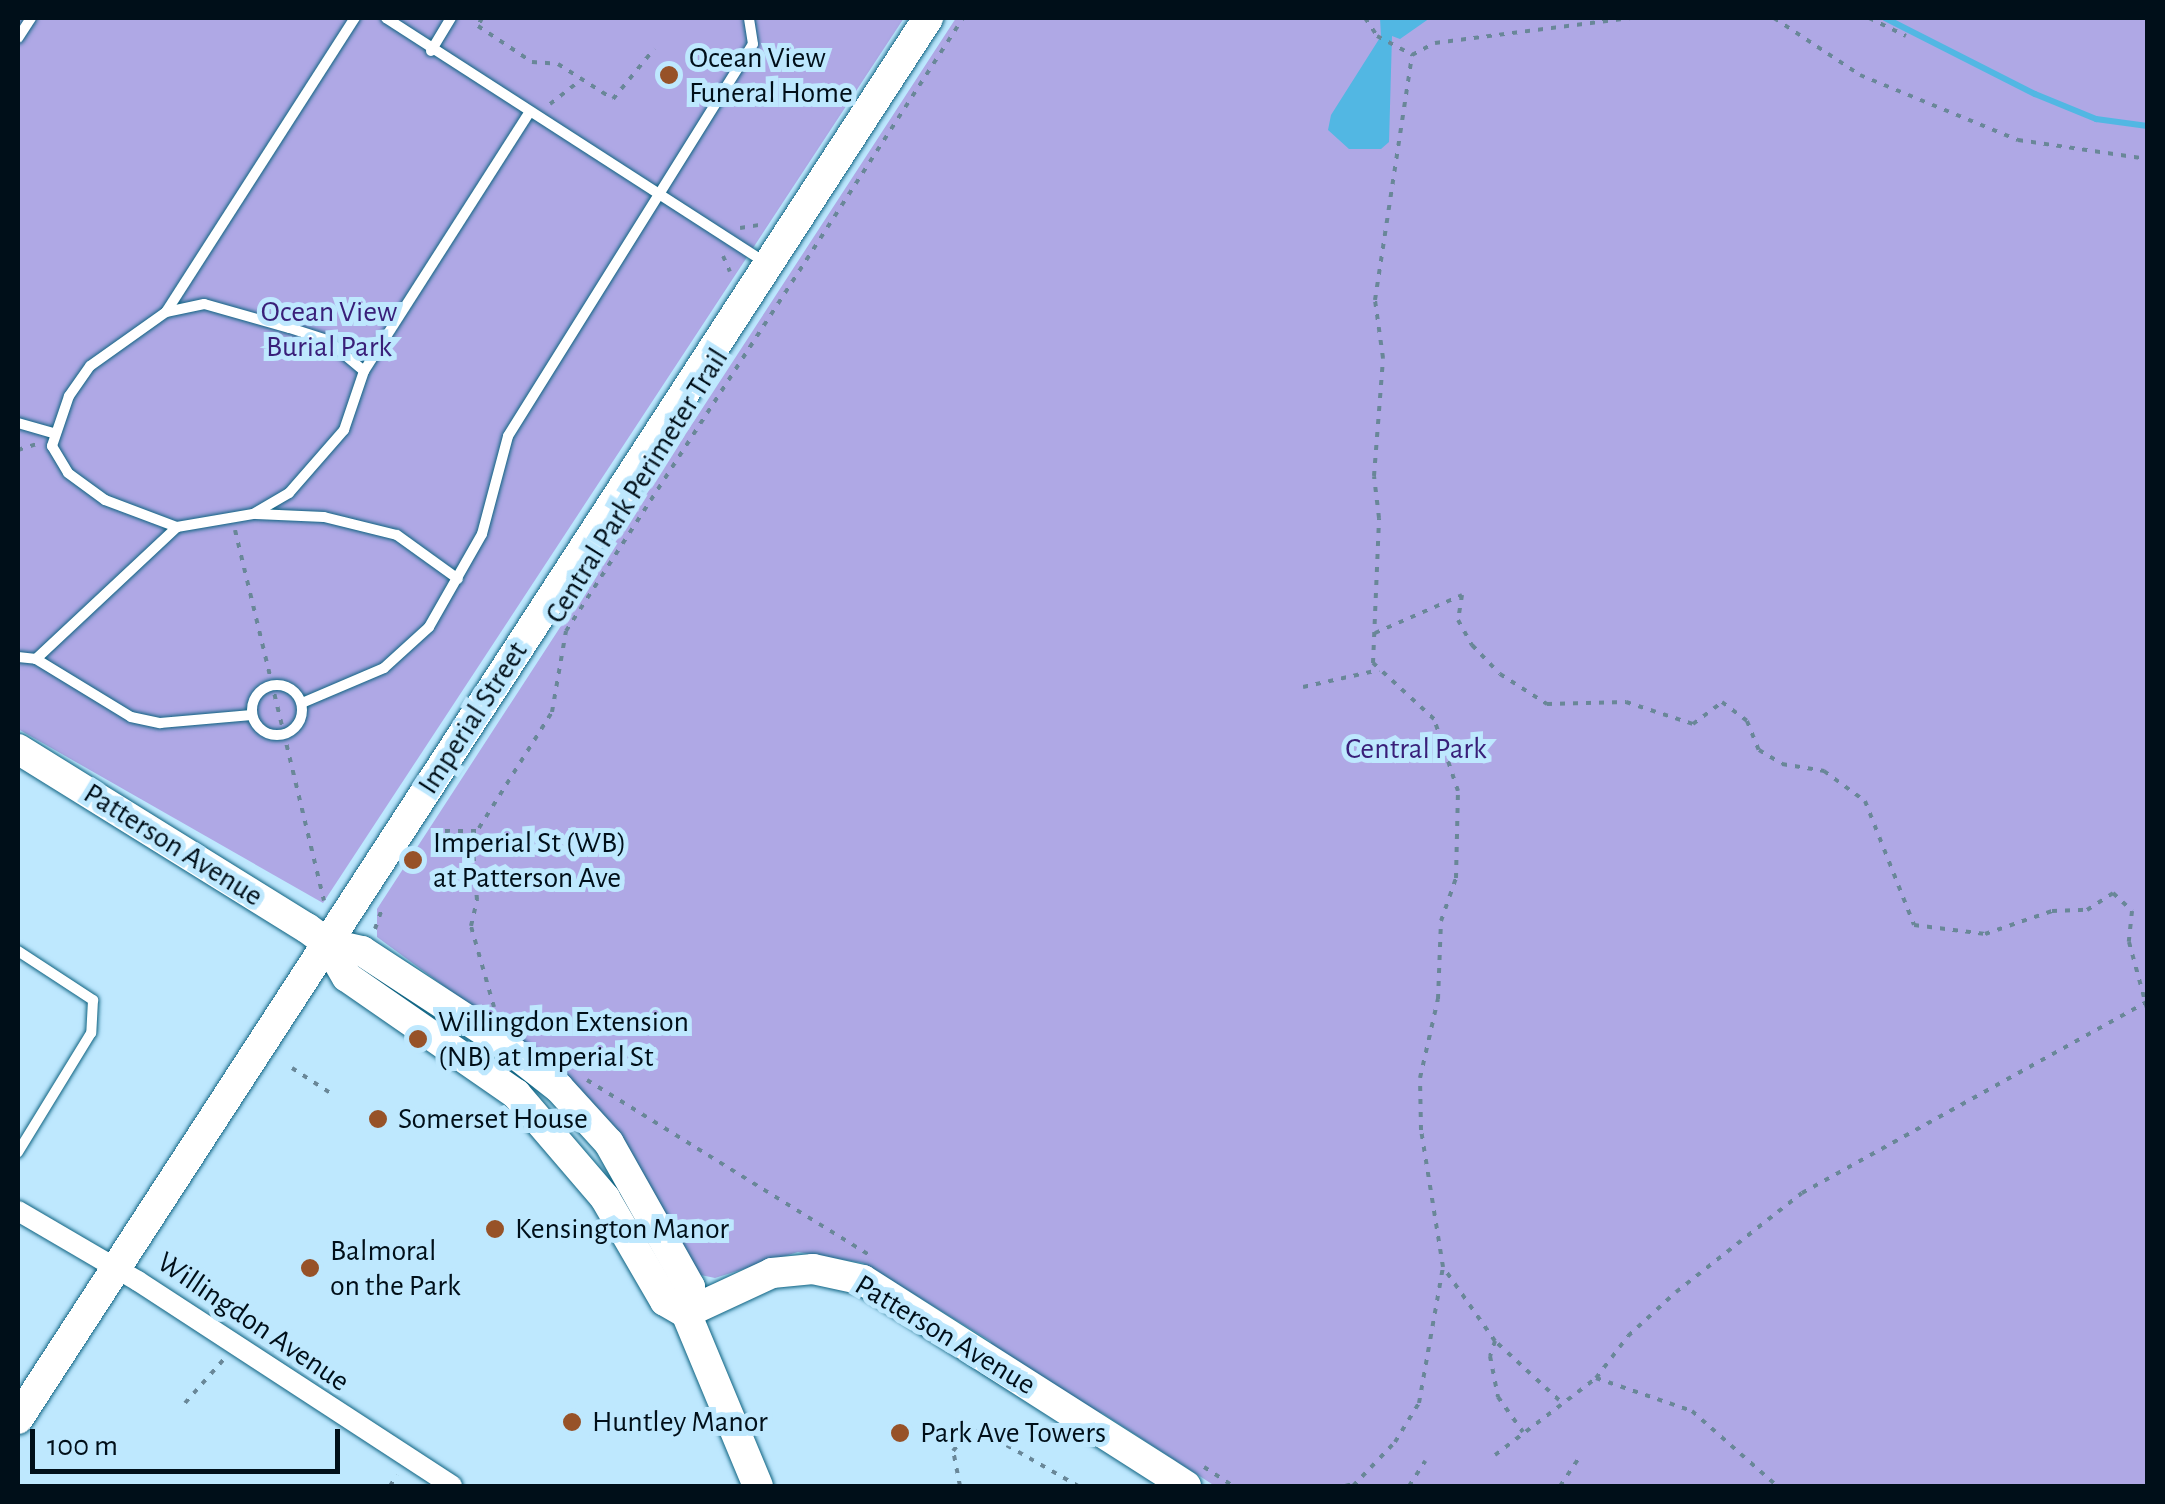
<!DOCTYPE html>
<html>
<head>
<meta charset="utf-8">
<style>
  body { margin:0 }
  #map { position:relative; width:2165px; height:1504px; overflow:hidden; background:#bee8fe; font-family:"Alegreya Sans",sans-serif }
  div>[style] { position:absolute }
  .green>* { inset:0; background:#afa8e5 }
  .water>* { inset:0; background:#52b7e3 }
  .stream>* { height:6px; margin:-3px; padding:0 3px; transform-origin:3px; border-radius:3px; background:#52b7e3 }
  .path>* { height:4px; margin-top:-2px; transform-origin:0; background:repeating-linear-gradient(90deg,#698798 0 5px,transparent 0 13px) }
  .roads { filter:drop-shadow(0 0 2px #0d6281) drop-shadow(0 0 2px #0d6281) }
  .lane>* { height:10px; margin:-5px; padding:0 5px; transform-origin:5px; border-radius:5px; background:#fff }
  .lane>.ring { margin:-5px; padding:0; box-sizing:content-box; background:none; border:10px solid #fff; border-radius:50% }
  .street>* { height:20px; margin:-10px; padding:0 10px; transform-origin:10px; border-radius:10px; background:#fff }
  .secondary>* { height:30px; margin:-15px; padding:0 15px; transform-origin:15px; border-radius:15px; background:#fff }
  .dots>* { width:28px; height:28px; translate:-50% -50%; box-sizing:border-box; border:5px solid #bee8fe; border-radius:50% }
  span { translate:-50% -50%; white-space:nowrap; text-align:center; line-height:1.15; -webkit-text-stroke:10px #bee8fe; paint-order:stroke }
  .poi-label { font-size:30px; color:#000f19 }
  .left { translate:0 -50%; text-align:left }
  .park-label { font-size:30px; color:#391f79 }
  .street-label { font-size:30px; color:#000f19 }
  .frame { position:absolute; inset:0; border:20px solid #000f19; pointer-events:none }
  .scale { position:absolute; left:30px; top:1429px; width:310px; height:45px; box-sizing:border-box; border:5px solid #000f19; border-top:0; padding-left:12px; font-size:30px; line-height:35px; white-space:nowrap; color:#000f19; -webkit-text-stroke:8px #bee8fe; paint-order:stroke }
</style>
</head>
<body>
<div id="map">
  <div class="green">
    <div style="clip-path:polygon(18px 18px,904px 18px,323px 903px,18px 729px)"></div>
    <div style="clip-path:polygon(956px 18px,2147px 18px,2147px 1486px,1215px 1486px,1102px 1413px,1089px 1412px,995px 1351px,990px 1341px,863px 1263px,798px 1252px,715px 1278px,696px 1274px,635px 1160px,564px 1074px,377px 937px,377px 909px)"></div>
  </div>
  <div class="water">
    <div style="clip-path:polygon(1380px 18px,1430px 18px,1400px 39px,1392px 36px,1389px 142px,1381px 149px,1349px 149px,1328px 130px,1331px 115px,1381px 36px)"></div>
  </div>
  <div class="stream">
    <div style="left:1885px;top:18px;width:168px;rotate:26.9deg"></div>
    <div style="left:2035px;top:94px;width:66px;rotate:22.3deg"></div>
    <div style="left:2096px;top:119px;width:52px;rotate:7.7deg"></div>
  </div>
  <div class="path">
    <div style="left:482px;top:18px;width:9px;rotate:117deg"></div>
    <div style="left:478px;top:26px;width:65px;rotate:33.7deg"></div>
    <div style="left:532px;top:62px;width:26px;rotate:4deg"></div>
    <div style="left:558px;top:64px;width:65px;rotate:32.5deg"></div>
    <div style="left:613px;top:99px;width:65px;rotate:-50.6deg"></div>
    <div style="left:1365px;top:18px;width:22px;rotate:56deg"></div>
    <div style="left:1377px;top:36px;width:40px;rotate:28deg"></div>
    <div style="left:1774px;top:18px;width:103px;rotate:33.5deg"></div>
    <div style="left:1860px;top:75px;width:171px;rotate:22.4deg"></div>
    <div style="left:2018px;top:140px;width:131px;rotate:8.3deg"></div>
    <div style="left:1869px;top:18px;width:41px;rotate:25.9deg"></div>
    <div style="left:550px;top:104px;width:41px;rotate:-38deg"></div>
    <div style="left:740px;top:228px;width:20px;rotate:-9deg"></div>
    <div style="left:723px;top:256px;width:17px;rotate:66deg"></div>
    <div style="left:18px;top:450px;width:20px;rotate:-18deg"></div>
    <div style="left:235px;top:530px;width:381px;rotate:76.5deg"></div>
    <div style="left:1375px;top:633px;width:95px;rotate:-23.6deg"></div>
    <div style="left:1462px;top:595px;width:25px;rotate:99deg"></div>
    <div style="left:1458px;top:620px;width:29px;rotate:61deg"></div>
    <div style="left:1472px;top:645px;width:40px;rotate:46deg"></div>
    <div style="left:1500px;top:674px;width:56px;rotate:32.6deg"></div>
    <div style="left:1547px;top:704px;width:79px;rotate:-1.5deg"></div>
    <div style="left:1626px;top:702px;width:71px;rotate:18.2deg"></div>
    <div style="left:1693px;top:724px;width:36px;rotate:-37deg"></div>
    <div style="left:1722px;top:702px;width:31px;rotate:37deg"></div>
    <div style="left:1747px;top:721px;width:31px;rotate:68deg"></div>
    <div style="left:1759px;top:750px;width:27px;rotate:31deg"></div>
    <div style="left:1782px;top:764px;width:43px;rotate:9.5deg"></div>
    <div style="left:1824px;top:771px;width:51px;rotate:36.2deg"></div>
    <div style="left:1865px;top:801px;width:133px;rotate:68.4deg"></div>
    <div style="left:1914px;top:925px;width:72px;rotate:7.2deg"></div>
    <div style="left:1985px;top:934px;width:71px;rotate:-18.9deg"></div>
    <div style="left:2052px;top:911px;width:35px;rotate:-2deg"></div>
    <div style="left:2087px;top:910px;width:31px;rotate:-33deg"></div>
    <div style="left:2113px;top:893px;width:26px;rotate:43deg"></div>
    <div style="left:2132px;top:911px;width:31px;rotate:96deg"></div>
    <div style="left:2129px;top:942px;width:73px;rotate:74.8deg"></div>
    <div style="left:1303px;top:687px;width:78px;rotate:-12.6deg"></div>
    <div style="left:432px;top:831px;width:45px"></div>
    <div style="left:375px;top:929px;width:24px;rotate:-71deg"></div>
    <div style="left:494px;top:1007px;width:84px;rotate:-105.9deg"></div>
    <div style="left:471px;top:926px;width:27px;rotate:-77deg"></div>
    <div style="left:477px;top:900px;width:61px;rotate:-94.7deg"></div>
    <div style="left:472px;top:839px;width:150px;rotate:-57.8deg"></div>
    <div style="left:552px;top:712px;width:82px;rotate:-80.2deg"></div>
    <div style="left:566px;top:631px;width:730px;rotate:-57.07deg"></div>
    <div style="left:292px;top:1068px;width:51px;rotate:33.1deg"></div>
    <div style="left:587px;top:1080px;width:331px;rotate:31.8deg"></div>
    <div style="left:1495px;top:1341px;width:16px;rotate:108deg"></div>
    <div style="left:1490px;top:1356px;width:42px;rotate:79deg"></div>
    <div style="left:1498px;top:1397px;width:43px;rotate:54.5deg"></div>
    <div style="left:1596px;top:1378px;width:53px;rotate:-52.7deg"></div>
    <div style="left:1628px;top:1336px;width:65px;rotate:-42.5deg"></div>
    <div style="left:1676px;top:1292px;width:160px;rotate:-38.2deg"></div>
    <div style="left:1802px;top:1193px;width:396px;rotate:-29deg"></div>
    <div style="left:1559px;top:1400px;width:87px;rotate:-137.3deg"></div>
    <div style="left:1495px;top:1341px;width:90px;rotate:-125.1deg"></div>
    <div style="left:1443px;top:1267px;width:139px;rotate:-99.1deg"></div>
    <div style="left:1421px;top:1130px;width:52px;rotate:-91.1deg"></div>
    <div style="left:1420px;top:1078px;width:81px;rotate:-77.2deg"></div>
    <div style="left:1438px;top:999px;width:78px;rotate:-87.8deg"></div>
    <div style="left:1441px;top:921px;width:46px;rotate:-70.8deg"></div>
    <div style="left:1456px;top:878px;width:87px;rotate:-88.7deg"></div>
    <div style="left:1458px;top:791px;width:76px;rotate:-108.4deg"></div>
    <div style="left:1434px;top:719px;width:83px;rotate:-137.4deg"></div>
    <div style="left:1373px;top:663px;width:145px;rotate:-87.6deg"></div>
    <div style="left:1379px;top:518px;width:42px;rotate:-96.8deg"></div>
    <div style="left:1374px;top:476px;width:118px;rotate:-85.6deg"></div>
    <div style="left:1383px;top:358px;width:59px;rotate:-97.9deg"></div>
    <div style="left:1375px;top:300px;width:248px;rotate:-81.4deg"></div>
    <div style="left:1412px;top:55px;width:26px;rotate:-28deg"></div>
    <div style="left:1435px;top:43px;width:197px;rotate:-7.3deg"></div>
    <div style="left:185px;top:1403px;width:59px;rotate:-48.4deg"></div>
    <div style="left:1008px;top:1447px;width:36px;rotate:-56deg"></div>
    <div style="left:1495px;top:1455px;width:127px;rotate:-37.3deg"></div>
    <div style="left:1596px;top:1378px;width:102px;rotate:19deg"></div>
    <div style="left:1692px;top:1411px;width:113px;rotate:41.4deg"></div>
    <div style="left:1204px;top:1467px;width:35px;rotate:33deg"></div>
    <div style="left:390px;top:1486px;width:13px;rotate:-58deg"></div>
    <div style="left:868px;top:1486px;width:1px;rotate:-45deg"></div>
    <div style="left:960px;top:1486px;width:36px;rotate:-101deg"></div>
    <div style="left:953px;top:1451px;width:32px;rotate:-51deg"></div>
    <div style="left:973px;top:1426px;width:121px;rotate:29.7deg"></div>
    <div style="left:1345px;top:1486px;width:11px;rotate:-15deg"></div>
    <div style="left:1353px;top:1486px;width:61px;rotate:-46.3deg"></div>
    <div style="left:1395px;top:1442px;width:46px;rotate:-58.4deg"></div>
    <div style="left:1419px;top:1403px;width:138px;rotate:-80deg"></div>
    <div style="left:1409px;top:1486px;width:30px;rotate:-57deg"></div>
    <div style="left:1560px;top:1486px;width:37px;rotate:-56deg"></div>
  </div>
  <div class="roads">
    <div class="lane">
      <div style="left:386px;top:18px;width:454px;rotate:32.8deg"></div>
      <div style="left:18px;top:38px;width:24px;rotate:-57deg"></div>
      <div style="left:431px;top:51px;width:39px;rotate:-59deg"></div>
      <div style="left:166px;top:312px;width:350px;rotate:-57.3deg"></div>
      <div style="left:364px;top:371px;width:48px;rotate:-140deg"></div>
      <div style="left:327px;top:340px;width:40px;rotate:-162deg"></div>
      <div style="left:289px;top:328px;width:88px;rotate:-164.2deg"></div>
      <div style="left:204px;top:304px;width:39px;rotate:168deg"></div>
      <div style="left:166px;top:312px;width:93px;rotate:144.6deg"></div>
      <div style="left:90px;top:366px;width:37px;rotate:125deg"></div>
      <div style="left:69px;top:396px;width:53px;rotate:108.8deg"></div>
      <div style="left:52px;top:446px;width:31px;rotate:59deg"></div>
      <div style="left:68px;top:473px;width:46px;rotate:36.1deg"></div>
      <div style="left:105px;top:500px;width:77px;rotate:20.6deg"></div>
      <div style="left:177px;top:527px;width:77px;rotate:-9.7deg"></div>
      <div style="left:253px;top:514px;width:42px;rotate:-30.3deg"></div>
      <div style="left:289px;top:493px;width:84px;rotate:-48.9deg"></div>
      <div style="left:344px;top:430px;width:62px;rotate:-71.3deg"></div>
      <div style="left:364px;top:371px;width:308px;rotate:-57.4deg"></div>
      <div style="left:18px;top:423px;width:35px;rotate:16deg"></div>
      <div style="left:256px;top:514px;width:68px;rotate:2.5deg"></div>
      <div style="left:324px;top:517px;width:75px;rotate:13.9deg"></div>
      <div style="left:397px;top:535px;width:75px;rotate:35.8deg"></div>
      <div style="left:18px;top:657px;width:18px;rotate:6deg"></div>
      <div style="left:36px;top:659px;width:111px;rotate:31.4deg"></div>
      <div style="left:131px;top:717px;width:30px;rotate:12deg"></div>
      <div style="left:160px;top:723px;width:92px;rotate:-5deg"></div>
      <div style="left:36px;top:659px;width:193px;rotate:-43.1deg"></div>
      <div class="ring" style="left:252px;top:685px;width:40px;height:40px"></div>
      <div style="left:302px;top:703px;width:89px;rotate:-23.1deg"></div>
      <div style="left:384px;top:668px;width:61px;rotate:-42.3deg"></div>
      <div style="left:429px;top:627px;width:107px;rotate:-60.3deg"></div>
      <div style="left:482px;top:534px;width:101px;rotate:-75.1deg"></div>
      <div style="left:508px;top:436px;width:462px;rotate:-58deg"></div>
      <div style="left:753px;top:44px;width:26px;rotate:-99deg"></div>
      <div style="left:18px;top:951px;width:90px;rotate:33.2deg"></div>
      <div style="left:93px;top:1000px;width:33px;rotate:93deg"></div>
      <div style="left:91px;top:1033px;width:140px;rotate:121.5deg"></div>
    </div>
    <div class="street">
      <div style="left:18px;top:1211px;width:139px;rotate:30.3deg"></div>
      <div style="left:138px;top:1281px;width:375px;rotate:33.1deg"></div>
    </div>
    <div class="secondary">
      <div style="left:18px;top:749px;width:340px;rotate:31.8deg"></div>
      <div style="left:307px;top:928px;width:25px;rotate:37deg"></div>
      <div style="left:327px;top:943px;width:39px;rotate:60deg"></div>
      <div style="left:347px;top:977px;width:206px;rotate:34.7deg"></div>
      <div style="left:516px;top:1094px;width:137px;rotate:49.4deg"></div>
      <div style="left:605px;top:1198px;width:119px;rotate:59.8deg"></div>
      <div style="left:665px;top:1301px;width:24px;rotate:30deg"></div>
      <div style="left:327px;top:943px;width:36px;rotate:13deg"></div>
      <div style="left:362px;top:951px;width:159px;rotate:33.2deg"></div>
      <div style="left:495px;top:1038px;width:81px;rotate:38deg"></div>
      <div style="left:559px;top:1088px;width:74px;rotate:47.7deg"></div>
      <div style="left:609px;top:1143px;width:165px;rotate:60.6deg"></div>
      <div style="left:690px;top:1287px;width:26px;rotate:99deg"></div>
      <div style="left:686px;top:1313px;width:187px;rotate:67.4deg"></div>
      <div style="left:686px;top:1313px;width:95px;rotate:-24.9deg"></div>
      <div style="left:772px;top:1273px;width:41px;rotate:-5.6deg"></div>
      <div style="left:813px;top:1269px;width:51px;rotate:12.4deg"></div>
      <div style="left:863px;top:1280px;width:383px;rotate:32.5deg"></div>
      <div style="left:18px;top:1419px;width:1671px;rotate:-56.99deg"></div>
    </div>
  </div>
  <div class="dots">
    <div style="left:669px;top:75px;background:#975228"></div>
    <div style="left:413px;top:860px;background:#975228"></div>
    <div style="left:418px;top:1039px;background:#975228"></div>
    <div style="left:378px;top:1119px;background:#975228"></div>
    <div style="left:495px;top:1229px;background:#975228"></div>
    <div style="left:310px;top:1268px;background:#975228"></div>
    <div style="left:572px;top:1422px;background:#975228"></div>
    <div style="left:900px;top:1433px;background:#975228"></div>
  </div>
  <div class="poi-label">
    <span class="left" style="left:689px;top:75px">Ocean View<br>Funeral Home</span>
    <span class="left" style="left:433px;top:860px">Imperial St (WB)<br>at Patterson Ave</span>
    <span class="left" style="left:438px;top:1039px">Willingdon Extension<br>(NB) at Imperial St</span>
    <span class="left" style="left:398px;top:1119px">Somerset House</span>
    <span class="left" style="left:515px;top:1229px">Kensington Manor</span>
    <span class="left" style="left:330px;top:1268px">Balmoral<br>on the Park</span>
    <span class="left" style="left:592px;top:1422px">Huntley Manor</span>
    <span class="left" style="left:920px;top:1433px">Park Ave Towers</span>
  </div>
  <div class="park-label">
    <span style="left:329px;top:329px">Ocean View<br>Burial Park</span>
    <span style="left:1416px;top:749px">Central Park</span>
  </div>
  <div class="street-label">
    <span style="left:637px;top:486px;rotate:-58deg">Central Park Perimeter Trail</span>
    <span style="left:473px;top:718px;rotate:-57deg">Imperial Street</span>
    <span style="left:173px;top:845px;rotate:32deg">Patterson Avenue</span>
    <span style="left:253px;top:1322px;rotate:34deg">Willingdon Avenue</span>
    <span style="left:945px;top:1335px;rotate:31deg">Patterson Avenue</span>
  </div>
  <div class="frame"></div>
  <div class="scale">100 m</div>
</div>
</body>
</html>
